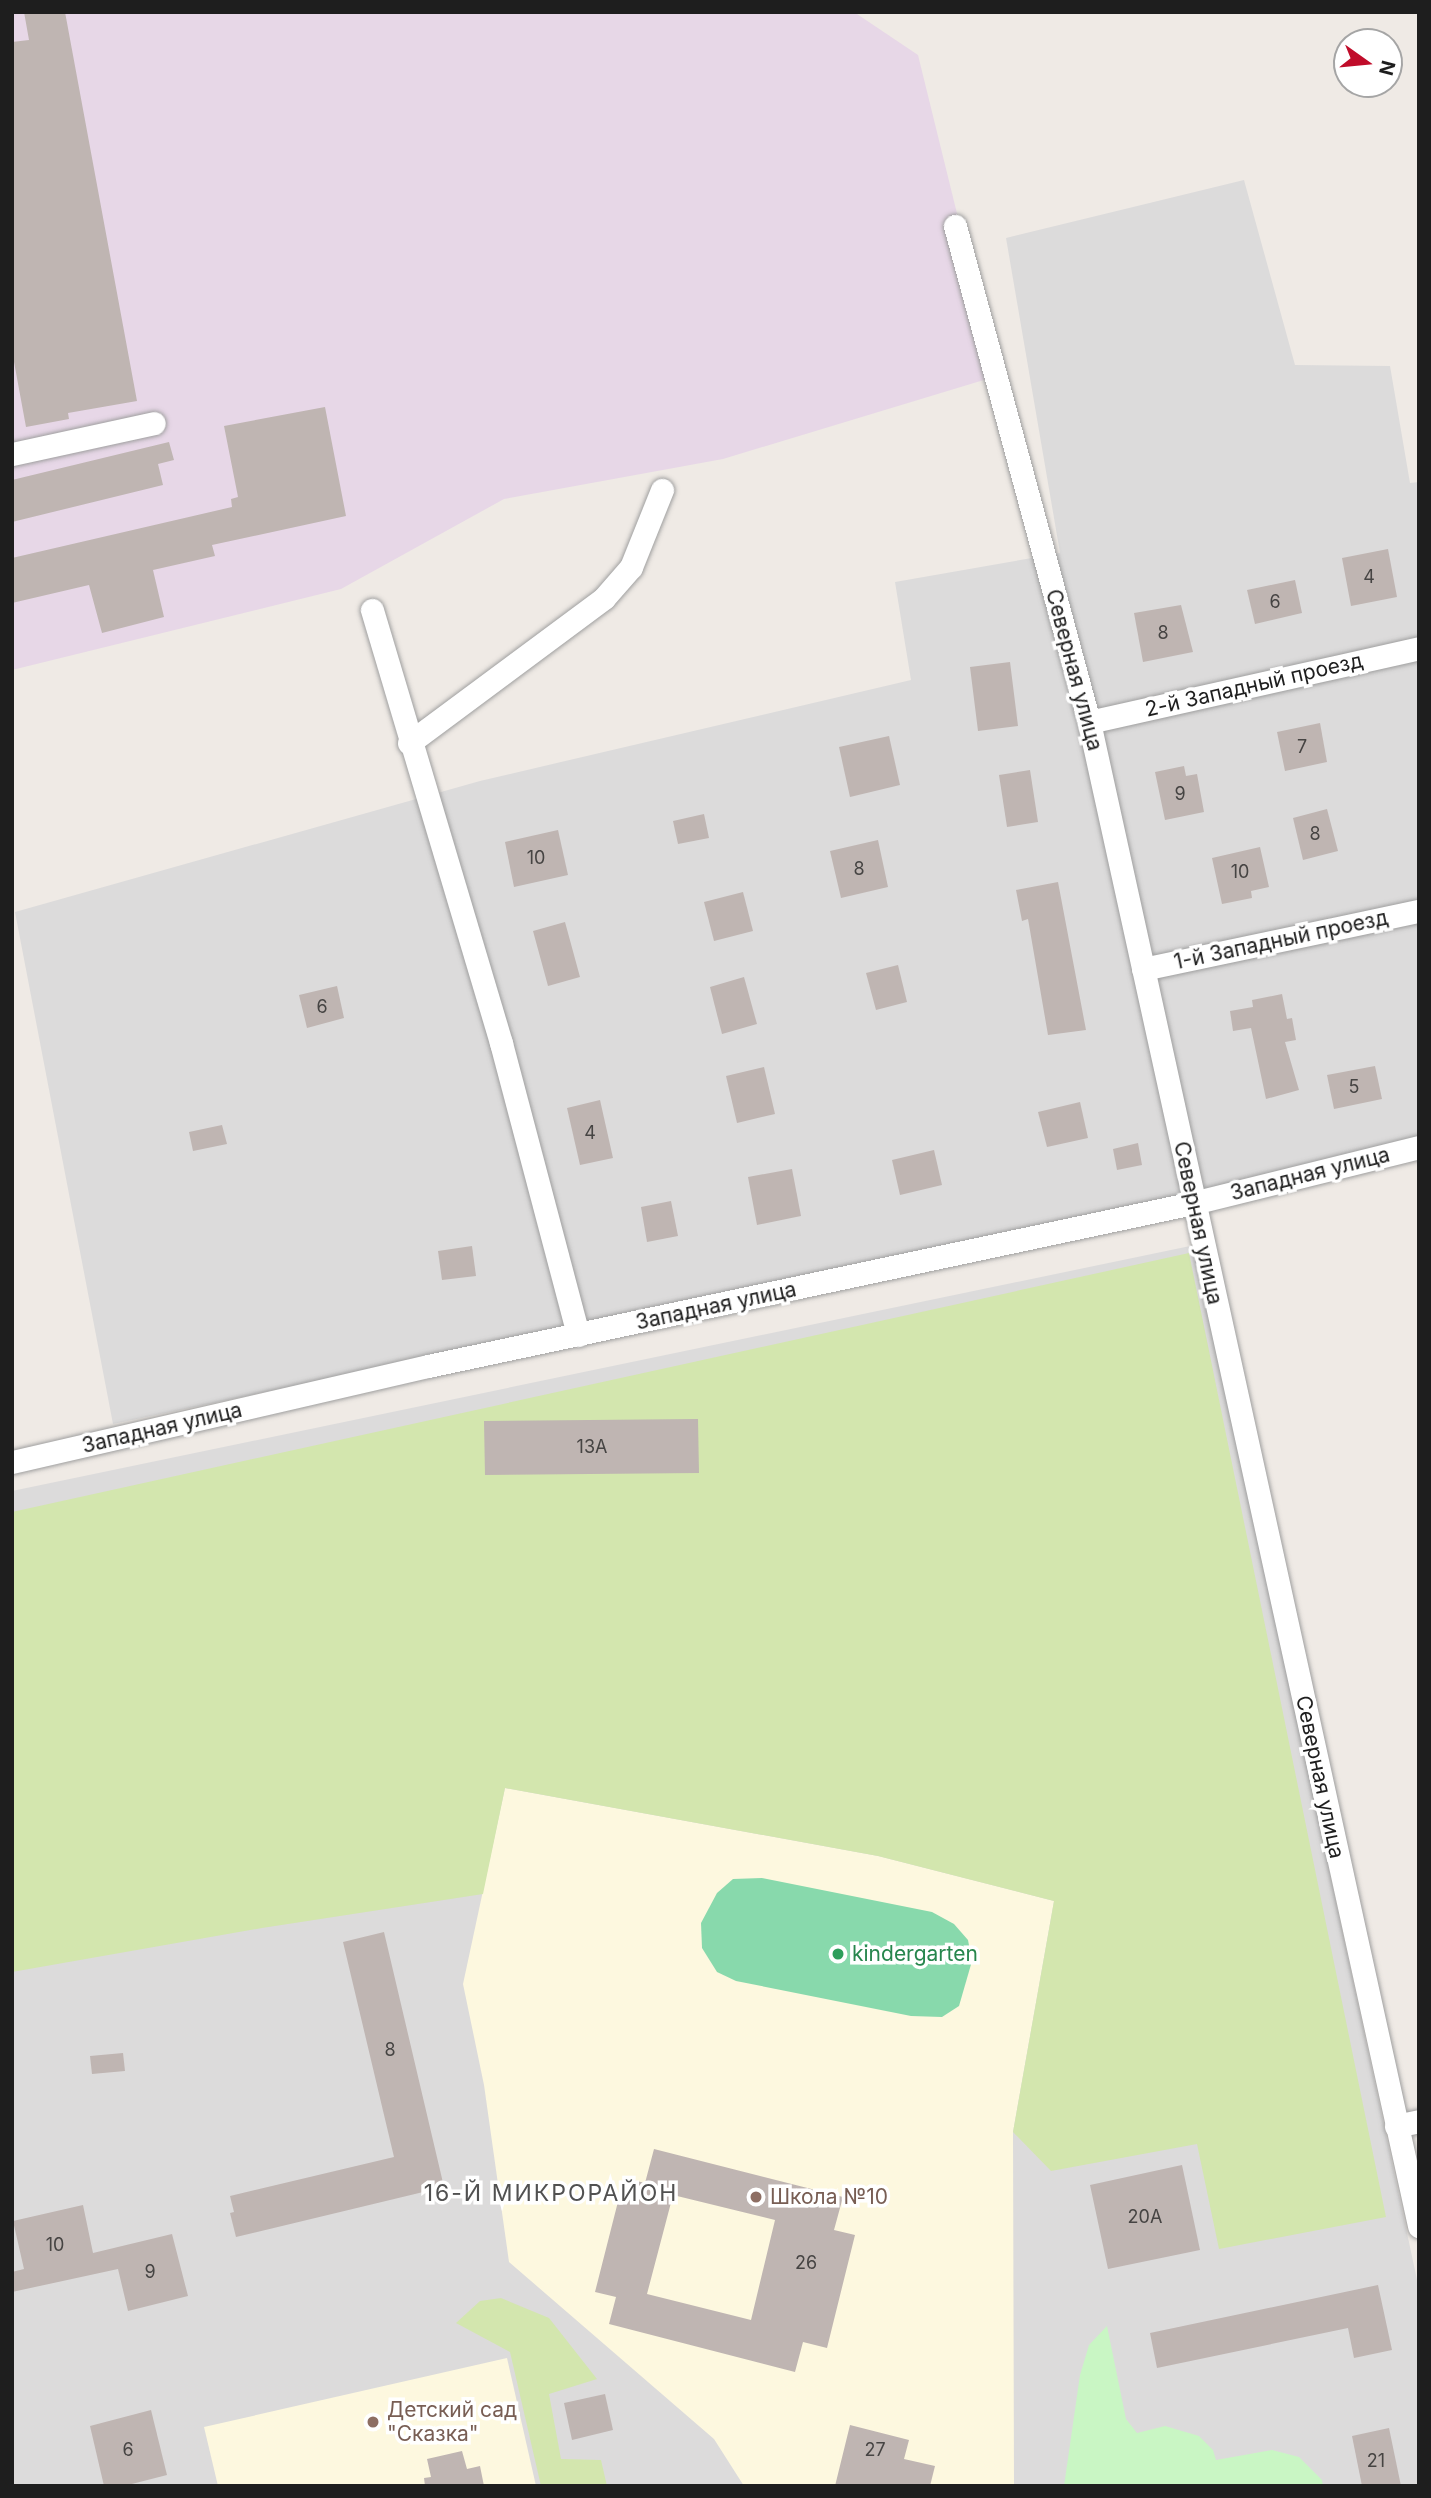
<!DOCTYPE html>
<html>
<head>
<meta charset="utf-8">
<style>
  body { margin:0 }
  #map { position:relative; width:1431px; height:2498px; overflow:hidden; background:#efeae5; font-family:Inter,sans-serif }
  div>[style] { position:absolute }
  .residential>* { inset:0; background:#dcdbdb }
  .industrial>* { inset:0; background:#e7d7e7 }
  .education>* { inset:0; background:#fdf8df }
  .grass>* { inset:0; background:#d3e6ae }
  .park>* { inset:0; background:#c9f6c4 }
  .pitch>* { inset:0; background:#88d9ac }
  .building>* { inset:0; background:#bfb5b2 }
  .roads { filter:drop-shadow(0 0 2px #9f9f9f) drop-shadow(0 0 2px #9f9f9f) }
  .street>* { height:23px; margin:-11.5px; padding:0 11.5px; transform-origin:11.5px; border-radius:11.5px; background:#fff }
  .dots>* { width:19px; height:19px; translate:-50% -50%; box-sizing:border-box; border:4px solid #fff; border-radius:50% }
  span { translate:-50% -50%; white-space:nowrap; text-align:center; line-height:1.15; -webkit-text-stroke:7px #fff; paint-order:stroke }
  .number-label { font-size:18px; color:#464443 }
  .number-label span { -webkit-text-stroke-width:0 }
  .street-label { font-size:21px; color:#1e1e1e }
  .leisure-label { font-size:21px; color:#27864d }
  .left { translate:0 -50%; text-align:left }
  .education-label { font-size:21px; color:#785e54 }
  .neighbourhood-label { font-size:23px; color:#515151; letter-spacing:2px }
  .frame { position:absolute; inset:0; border:14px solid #1e1e1e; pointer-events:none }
  .north { position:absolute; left:1333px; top:28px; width:70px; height:70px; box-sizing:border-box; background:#fff; border:2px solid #a5a5a5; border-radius:50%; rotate:105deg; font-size:19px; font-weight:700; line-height:28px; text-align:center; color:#1e1e1e }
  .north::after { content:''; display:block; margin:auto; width:24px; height:32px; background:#c00c2a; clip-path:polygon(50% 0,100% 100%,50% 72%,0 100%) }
</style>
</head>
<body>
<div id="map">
  <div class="residential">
    <div style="clip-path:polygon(1244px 180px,1295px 365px,1390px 366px,1410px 483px,1419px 482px,1419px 1149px,113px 1424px,15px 912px,480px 781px,911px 680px,895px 582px,1060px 553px,1006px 238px)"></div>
    <div style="clip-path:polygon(1195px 1245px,1419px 2289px,1419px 2486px,12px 2486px,12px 1491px)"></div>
  </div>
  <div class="industrial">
    <div style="clip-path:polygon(12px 12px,854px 12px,918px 55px,997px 376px,723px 459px,504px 499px,341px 589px,12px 670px)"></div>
  </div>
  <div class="education">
    <div style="clip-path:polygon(505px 1788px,878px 1856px,1054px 1901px,1013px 2132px,1014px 2486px,744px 2486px,714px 2439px,509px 2262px,484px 2085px,463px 1984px)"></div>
    <div style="clip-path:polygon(507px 2358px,536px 2486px,218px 2486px,204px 2427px)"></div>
  </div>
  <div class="grass">
    <div style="clip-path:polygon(1189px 1253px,1386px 2217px,1219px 2249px,1197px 2144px,1051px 2171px,1013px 2132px,1054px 1901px,878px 1856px,505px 1788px,483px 1894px,262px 1928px,12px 1972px,12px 1512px)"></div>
    <div style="clip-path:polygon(501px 2298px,549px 2318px,597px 2379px,549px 2394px,561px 2459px,601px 2460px,607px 2486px,541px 2486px,510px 2352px,456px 2323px,480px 2301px)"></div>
  </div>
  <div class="park">
    <div style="clip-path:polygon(1107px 2326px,1126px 2419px,1137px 2433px,1165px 2426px,1199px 2436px,1213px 2450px,1216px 2460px,1272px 2450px,1299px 2457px,1322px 2480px,1323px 2486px,1064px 2486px,1080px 2375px,1089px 2345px)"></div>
  </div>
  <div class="pitch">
    <div style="clip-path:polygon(762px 1878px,932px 1912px,954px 1924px,968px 1940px,972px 1961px,959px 2006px,942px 2017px,911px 2016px,736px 1981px,717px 1972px,702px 1948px,701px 1923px,717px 1893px,733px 1879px)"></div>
  </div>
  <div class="building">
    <div style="clip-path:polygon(24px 12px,65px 12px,137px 401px,68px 413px,69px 419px,26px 427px,12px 351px,12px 42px,29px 40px)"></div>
    <div style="clip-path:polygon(325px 407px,346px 516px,212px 545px,215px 556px,153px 570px,164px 617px,102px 633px,89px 585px,12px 603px,12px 558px,232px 507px,231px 499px,238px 497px,224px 426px)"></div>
    <div style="clip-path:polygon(169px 442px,174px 460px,158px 464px,163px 485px,12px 522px,12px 480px)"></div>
    <div style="clip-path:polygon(1388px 549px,1397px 597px,1351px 606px,1342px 558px)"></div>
    <div style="clip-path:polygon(1295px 580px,1302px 613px,1255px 624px,1247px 590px)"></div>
    <div style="clip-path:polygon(1181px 605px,1193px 652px,1143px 662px,1134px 613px)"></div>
    <div style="clip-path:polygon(1010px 662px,1018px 726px,978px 731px,970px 667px)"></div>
    <div style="clip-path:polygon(1320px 723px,1327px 762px,1285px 771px,1277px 732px)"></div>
    <div style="clip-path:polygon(889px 736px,900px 785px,850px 797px,839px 747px)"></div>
    <div style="clip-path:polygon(1184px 766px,1186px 776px,1197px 774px,1204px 812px,1165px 820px,1155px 772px)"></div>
    <div style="clip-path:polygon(1030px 770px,1038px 822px,1007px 827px,999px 775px)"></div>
    <div style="clip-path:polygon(1327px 809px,1338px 851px,1303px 860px,1293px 818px)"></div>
    <div style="clip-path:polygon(704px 814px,709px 838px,678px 844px,673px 821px)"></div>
    <div style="clip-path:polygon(558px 830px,568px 875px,514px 887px,505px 842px)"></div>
    <div style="clip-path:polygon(878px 840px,888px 887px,841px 898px,830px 851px)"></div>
    <div style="clip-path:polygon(1260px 847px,1269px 887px,1251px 891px,1252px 898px,1222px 904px,1212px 858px)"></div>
    <div style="clip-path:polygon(1058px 882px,1086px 1030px,1048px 1035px,1028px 919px,1022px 921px,1016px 890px)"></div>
    <div style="clip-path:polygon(743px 892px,753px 931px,714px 941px,704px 902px)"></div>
    <div style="clip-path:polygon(565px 922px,580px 977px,548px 986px,533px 931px)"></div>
    <div style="clip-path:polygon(898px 965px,907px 1002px,876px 1010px,866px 973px)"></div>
    <div style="clip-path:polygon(744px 977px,757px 1024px,722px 1034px,710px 987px)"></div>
    <div style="clip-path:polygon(337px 986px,344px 1018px,307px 1028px,299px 995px)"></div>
    <div style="clip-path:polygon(1282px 994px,1287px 1019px,1292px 1018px,1296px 1040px,1285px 1042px,1299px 1090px,1266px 1099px,1251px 1028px,1233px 1031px,1230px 1011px,1253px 1007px,1252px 1000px)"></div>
    <div style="clip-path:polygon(1375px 1066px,1382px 1099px,1334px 1109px,1327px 1075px)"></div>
    <div style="clip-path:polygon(764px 1067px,775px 1114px,737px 1123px,726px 1076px)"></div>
    <div style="clip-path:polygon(600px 1100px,613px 1158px,580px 1165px,567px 1108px)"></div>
    <div style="clip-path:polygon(1080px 1102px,1088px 1138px,1047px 1147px,1038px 1112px)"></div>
    <div style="clip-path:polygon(222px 1125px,227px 1144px,193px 1151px,189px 1132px)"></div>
    <div style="clip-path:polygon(1138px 1143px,1142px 1165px,1117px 1170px,1113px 1149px)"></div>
    <div style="clip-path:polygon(934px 1150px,942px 1185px,900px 1195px,892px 1160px)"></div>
    <div style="clip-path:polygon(792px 1169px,801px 1216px,757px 1225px,748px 1177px)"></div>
    <div style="clip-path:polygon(671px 1201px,678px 1236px,647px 1242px,641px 1207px)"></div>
    <div style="clip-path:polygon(472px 1246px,476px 1276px,442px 1280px,438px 1251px)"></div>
    <div style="clip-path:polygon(698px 1419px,699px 1473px,485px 1475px,484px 1421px)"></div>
    <div style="clip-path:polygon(384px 1932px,444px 2187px,236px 2237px,230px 2213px,234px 2212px,230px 2196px,394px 2157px,343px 1942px)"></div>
    <div style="clip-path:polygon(123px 2053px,125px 2071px,92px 2074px,90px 2056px)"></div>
    <div style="clip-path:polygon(evenodd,654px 2149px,843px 2197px,834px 2230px,855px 2235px,827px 2348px,803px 2342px,795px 2372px,609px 2324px,616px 2297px,595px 2292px,624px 2178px,645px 2183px,654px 2149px,673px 2195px,775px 2220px,751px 2320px,647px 2294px,673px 2195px)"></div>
    <div style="clip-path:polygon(1182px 2165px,1200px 2250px,1108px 2269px,1090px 2185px)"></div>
    <div style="clip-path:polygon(83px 2205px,93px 2253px,172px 2234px,188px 2296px,128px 2311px,118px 2269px,12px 2292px,12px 2272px,24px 2269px,13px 2221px)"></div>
    <div style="clip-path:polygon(1378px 2285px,1392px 2350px,1354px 2358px,1348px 2328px,1157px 2368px,1150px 2333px)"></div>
    <div style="clip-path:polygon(605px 2394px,613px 2430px,572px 2440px,564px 2403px)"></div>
    <div style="clip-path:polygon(151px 2410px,167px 2475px,124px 2486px,104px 2486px,90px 2426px)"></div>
    <div style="clip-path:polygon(850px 2425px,909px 2440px,904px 2459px,935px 2466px,930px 2486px,835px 2486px)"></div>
    <div style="clip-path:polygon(1389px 2428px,1401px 2486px,1362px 2486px,1352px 2436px)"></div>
    <div style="clip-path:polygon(462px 2451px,467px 2469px,480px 2466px,484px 2486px,425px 2486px,424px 2478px,431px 2477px,427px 2459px)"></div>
  </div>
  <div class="roads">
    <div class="street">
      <div style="left:955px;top:226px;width:514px;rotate:74.88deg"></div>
      <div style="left:1089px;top:722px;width:1540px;rotate:77.62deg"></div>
      <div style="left:12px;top:454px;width:145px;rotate:-12.3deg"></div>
      <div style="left:372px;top:610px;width:452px;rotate:73.4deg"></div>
      <div style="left:501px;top:1043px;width:302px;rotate:75.2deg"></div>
      <div style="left:1089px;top:722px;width:338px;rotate:-12.6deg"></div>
      <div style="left:409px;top:743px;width:243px;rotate:-36.6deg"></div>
      <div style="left:604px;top:598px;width:41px;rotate:-48.9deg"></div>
      <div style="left:631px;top:567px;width:83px;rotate:-68.1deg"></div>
      <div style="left:1143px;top:969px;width:282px;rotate:-11.9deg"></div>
      <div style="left:12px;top:1462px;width:427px;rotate:-13deg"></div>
      <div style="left:428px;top:1366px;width:782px;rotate:-12.03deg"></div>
      <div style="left:1193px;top:1203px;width:233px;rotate:-13.9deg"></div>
      <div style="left:1396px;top:2126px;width:24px;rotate:-12deg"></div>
    </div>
  </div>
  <div class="dots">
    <div style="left:838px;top:1954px;background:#2e9e5b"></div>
    <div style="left:756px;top:2197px;background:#8d6e63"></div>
    <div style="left:373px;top:2422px;background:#8d6e63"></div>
  </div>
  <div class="number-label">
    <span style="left:1369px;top:577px">4</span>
    <span style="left:1275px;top:602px">6</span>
    <span style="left:1163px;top:633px">8</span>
    <span style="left:1302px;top:747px">7</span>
    <span style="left:1180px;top:794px">9</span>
    <span style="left:1315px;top:834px">8</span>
    <span style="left:536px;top:858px">10</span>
    <span style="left:859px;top:869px">8</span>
    <span style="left:1240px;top:872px">10</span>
    <span style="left:322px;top:1007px">6</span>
    <span style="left:1354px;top:1087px">5</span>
    <span style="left:590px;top:1133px">4</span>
    <span style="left:592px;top:1447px">13А</span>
    <span style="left:390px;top:2050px">8</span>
    <span style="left:1145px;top:2217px">20А</span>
    <span style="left:55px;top:2245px">10</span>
    <span style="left:806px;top:2263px">26</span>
    <span style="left:150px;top:2272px">9</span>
    <span style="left:128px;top:2450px">6</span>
    <span style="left:875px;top:2450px">27</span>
    <span style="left:1376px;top:2461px">21</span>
  </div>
  <div class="street-label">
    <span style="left:1074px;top:670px;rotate:75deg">Северная улица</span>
    <span style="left:1254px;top:685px;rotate:-13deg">2-й Западный проезд</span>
    <span style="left:1281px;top:940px;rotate:-12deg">1-й Западный проезд</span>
    <span style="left:1310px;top:1174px;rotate:-14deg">Западная улица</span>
    <span style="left:1198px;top:1223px;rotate:78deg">Северная улица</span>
    <span style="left:716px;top:1306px;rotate:-12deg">Западная улица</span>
    <span style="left:162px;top:1428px;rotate:-13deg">Западная улица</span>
    <span style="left:1320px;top:1777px;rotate:78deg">Северная улица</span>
  </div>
  <div class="leisure-label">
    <span class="left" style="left:852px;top:1954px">kindergarten</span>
  </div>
  <div class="education-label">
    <span class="left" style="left:770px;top:2197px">Школа №10</span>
    <span class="left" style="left:387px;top:2422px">Детский сад<br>"Сказка"</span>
  </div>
  <div class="neighbourhood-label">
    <span style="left:551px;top:2193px">16-Й МИКРОРАЙОН</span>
  </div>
  <div class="frame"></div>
  <div class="north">N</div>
</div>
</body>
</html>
